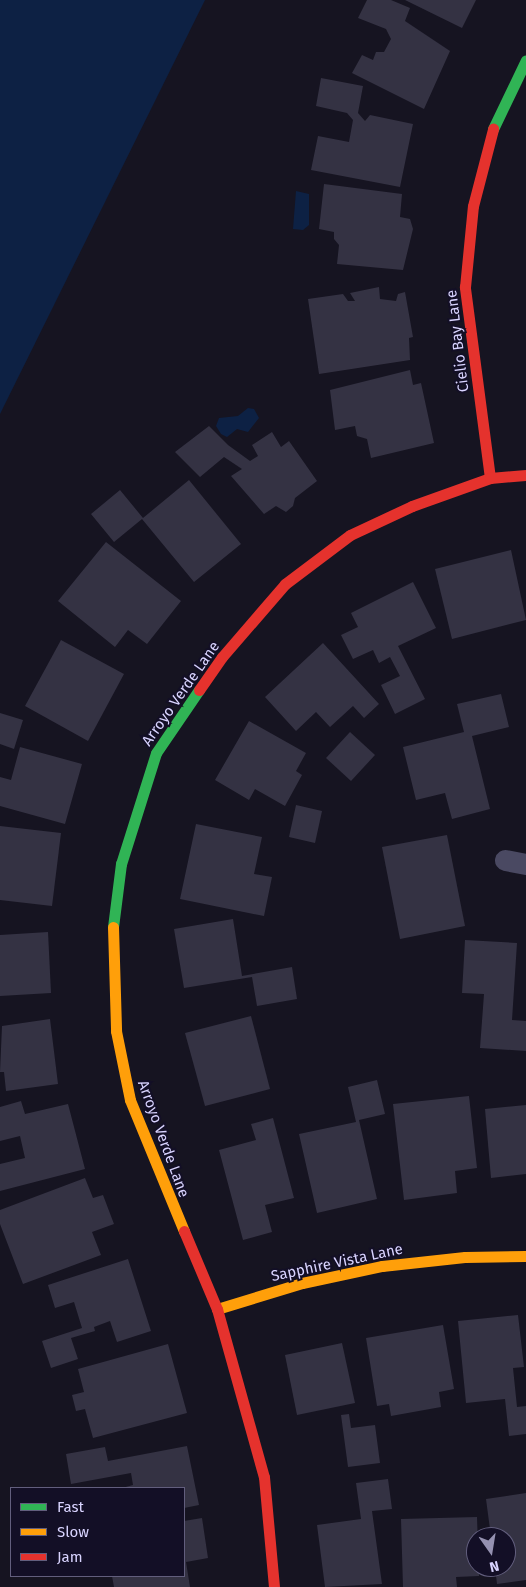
<!DOCTYPE html>
<html>
<head>
<meta charset="utf-8">
<style>
  body { margin:0 }
  #map { position:relative; width:526px; height:1587px; overflow:hidden; background:#161421; font-family:"Fira Sans",sans-serif }
  div>[style] { position:absolute }
  .water>* { inset:0; background:#0d2144 }
  .building>* { inset:0; background:#343243 }
  .street>* { height:21px; margin:-10.5px; padding:0 10.5px; transform-origin:10.5px; border-radius:10.5px; background:#4a4962 }
  .fast>* { height:11px; margin:-5.5px; padding:0 5.5px; transform-origin:5.5px; border-radius:5.5px; background:#30b455 }
  .slow>* { height:11px; margin:-5.5px; padding:0 5.5px; transform-origin:5.5px; border-radius:5.5px; background:#ff9f0a }
  .jam>* { height:11px; margin:-5.5px; padding:0 5.5px; transform-origin:5.5px; border-radius:5.5px; background:#e5322d }
  span { translate:-50% -50%; white-space:nowrap; text-align:center; line-height:1.15; -webkit-text-stroke:4px #130f26; paint-order:stroke }
  .street-label { font-size:15px; color:#d9d4ff }
  .legend { position:absolute; left:10px; top:1487px; width:175px; height:90px; box-sizing:border-box; background:#130f26; border:1px solid #625e7d; margin:0; padding:6px 9px; list-style:none; font-size:15px; color:#d9d4ff }
  .legend li { display:flex; align-items:center; gap:10px; height:25px }
  .legend b { width:25px; border:1px solid #625e7d }
  .north { position:absolute; left:466px; top:1527px; width:50px; height:50px; box-sizing:border-box; background:#130f26; border:1px solid #625e7d; border-radius:50%; rotate:167deg; font-size:14px; font-weight:700; line-height:20px; text-align:center; color:#d9d4ff }
  .north::after { content:''; display:block; margin:auto; width:18px; height:22px; background:#9591b1; clip-path:polygon(50% 0,100% 100%,50% 72%,0 100%) }
</style>
</head>
<body>
<div id="map">
  <div class="water">
    <div style="clip-path:polygon(0 0,205px 0,0 414px)"></div>
    <div style="clip-path:polygon(296px 191px,309px 194px,309px 225px,303px 230px,293px 229px)"></div>
    <div style="clip-path:polygon(248px 408px,254px 409px,259px 418px,248px 432px,237px 429px,227px 437px,221px 434px,216px 426px,219px 418px,238px 416px)"></div>
  </div>
  <div class="building">
    <div style="clip-path:polygon(367px 0,391px 0,410px 8px,405px 21px,450px 51px,424px 109px,352px 73px,362px 55px,373px 60px,376px 52px,384px 52px,391px 39px,386px 29px,358px 18px)"></div>
    <div style="clip-path:polygon(405px 0,476px 0,462px 28px)"></div>
    <div style="clip-path:polygon(321px 78px,363px 86px,358px 113px,365px 121px,370px 115px,413px 124px,400px 187px,311px 170px,318px 136px,349px 142px,353px 120px,347px 113px,316px 106px)"></div>
    <div style="clip-path:polygon(324px 184px,402px 194px,400px 217px,410px 219px,413px 229px,403px 270px,337px 264px,339px 245px,334px 239px,334px 232px,319px 229px)"></div>
    <div style="clip-path:polygon(379px 287px,380px 299px,396px 301px,398px 294px,405px 292px,413px 337px,409px 338px,410px 360px,319px 374px,308px 299px,343px 294px,348px 301px,355px 301px,350px 293px)"></div>
    <div style="clip-path:polygon(410px 370px,413px 385px,421px 383px,434px 443px,371px 458px,367px 439px,357px 436px,355px 426px,335px 430px,330px 390px)"></div>
    <div style="clip-path:polygon(209px 426px,228px 445px,250px 461px,258px 456px,252px 445px,272px 432px,281px 447px,289px 441px,317px 481px,295px 498px,293px 506px,286px 512px,276px 506px,264px 514px,231px 476px,242px 469px,224px 457px,200px 477px,175px 452px)"></div>
    <div style="clip-path:polygon(189px 480px,241px 544px,194px 582px,142px 519px,114px 542px,91px 514px,120px 490px,143px 518px)"></div>
    <div style="clip-path:polygon(106px 542px,181px 601px,147px 644px,128px 630px,115px 647px,58px 601px)"></div>
    <div style="clip-path:polygon(511px 550px,526px 620px,452px 639px,435px 569px)"></div>
    <div style="clip-path:polygon(413px 582px,436px 628px,398px 646px,425px 699px,395px 714px,381px 685px,400px 676px,390px 657px,379px 663px,373px 650px,353px 659px,341px 635px,358px 627px,351px 613px)"></div>
    <div style="clip-path:polygon(61px 640px,124px 674px,88px 741px,25px 706px)"></div>
    <div style="clip-path:polygon(323px 643px,379px 704px,364px 718px,353px 706px,330px 727px,316px 712px,296px 731px,265px 697px)"></div>
    <div style="clip-path:polygon(501px 694px,509px 727px,472px 736px,490px 809px,452px 819px,445px 793px,416px 800px,403px 747px,464px 732px,457px 704px)"></div>
    <div style="clip-path:polygon(0 713px,23px 720px,14px 749px,0 744px)"></div>
    <div style="clip-path:polygon(249px 721px,306px 753px,296px 771px,302px 775px,285px 806px,255px 789px,249px 800px,215px 780px)"></div>
    <div style="clip-path:polygon(350px 732px,375px 755px,351px 781px,326px 758px)"></div>
    <div style="clip-path:polygon(20px 747px,82px 764px,65px 824px,0 806px,0 777px,11px 780px)"></div>
    <div style="clip-path:polygon(296px 805px,322px 811px,315px 843px,289px 837px)"></div>
    <div style="clip-path:polygon(196px 824px,262px 837px,254px 874px,272px 877px,264px 916px,180px 899px)"></div>
    <div style="clip-path:polygon(0 826px,61px 833px,52px 906px,0 900px)"></div>
    <div style="clip-path:polygon(447px 835px,465px 926px,400px 939px,382px 847px)"></div>
    <div style="clip-path:polygon(233px 919px,242px 976px,292px 967px,297px 999px,257px 1006px,252px 977px,184px 988px,174px 929px)"></div>
    <div style="clip-path:polygon(48px 932px,51px 993px,0 996px,0 935px)"></div>
    <div style="clip-path:polygon(465px 940px,517px 943px,512px 1020px,526px 1021px,526px 1051px,480px 1048px,484px 994px,462px 993px)"></div>
    <div style="clip-path:polygon(251px 1016px,270px 1089px,205px 1106px,185px 1033px)"></div>
    <div style="clip-path:polygon(50px 1019px,58px 1084px,6px 1091px,4px 1072px,0 1072px,2px 1026px)"></div>
    <div style="clip-path:polygon(377px 1080px,385px 1114px,359px 1120px,377px 1199px,317px 1213px,299px 1134px,356px 1122px,348px 1087px)"></div>
    <div style="clip-path:polygon(469px 1096px,477px 1168px,455px 1171px,457px 1193px,404px 1200px,393px 1104px)"></div>
    <div style="clip-path:polygon(21px 1101px,25px 1114px,68px 1104px,85px 1169px,0 1191px,0 1164px,25px 1158px,20px 1136px,0 1141px,0 1107px)"></div>
    <div style="clip-path:polygon(526px 1105px,526px 1174px,491px 1178px,485px 1109px)"></div>
    <div style="clip-path:polygon(273px 1118px,294px 1198px,265px 1205px,272px 1232px,243px 1240px,219px 1150px,256px 1140px,251px 1124px)"></div>
    <div style="clip-path:polygon(85px 1178px,93px 1198px,103px 1195px,114px 1224px,92px 1232px,101px 1255px,23px 1284px,0 1224px,0 1210px)"></div>
    <div style="clip-path:polygon(128px 1259px,151px 1331px,117px 1342px,110px 1321px,94px 1327px,95px 1331px,71px 1338px,78px 1359px,51px 1368px,42px 1341px,82px 1328px,74px 1302px,55px 1308px,48px 1285px)"></div>
    <div style="clip-path:polygon(518px 1315px,524px 1367px,513px 1368px,517px 1407px,526px 1406px,526px 1434px,509px 1436px,505px 1399px,466px 1403px,458px 1321px)"></div>
    <div style="clip-path:polygon(443px 1325px,454px 1389px,439px 1392px,441px 1407px,391px 1416px,389px 1404px,377px 1406px,366px 1338px)"></div>
    <div style="clip-path:polygon(342px 1343px,355px 1403px,297px 1415px,285px 1355px)"></div>
    <div style="clip-path:polygon(168px 1344px,187px 1413px,93px 1438px,85px 1409px,76px 1411px,72px 1395px,84px 1392px,78px 1369px)"></div>
    <div style="clip-path:polygon(349px 1414px,351px 1428px,375px 1425px,380px 1463px,348px 1467px,341px 1415px)"></div>
    <div style="clip-path:polygon(187px 1446px,199px 1505px,184px 1508px,184px 1488px,122px 1488px,133px 1485px,131px 1473px,71px 1484px,66px 1454px,105px 1447px,108px 1461px)"></div>
    <div style="clip-path:polygon(388px 1479px,392px 1509px,372px 1511px,382px 1584px,325px 1587px,317px 1525px,361px 1519px,356px 1483px)"></div>
    <div style="clip-path:polygon(526px 1493px,526px 1580px,497px 1584px,495px 1567px,506px 1567px,506px 1537px,491px 1537px,486px 1499px)"></div>
    <div style="clip-path:polygon(477px 1517px,479px 1576px,456px 1577px,457px 1587px,403px 1587px,401px 1519px)"></div>
    <div style="clip-path:polygon(202px 1518px,208px 1558px,186px 1562px,190px 1587px,114px 1587px,112px 1576px,184px 1576px,184px 1521px)"></div>
  </div>
  <div class="street">
    <div style="left:505px;top:860px;width:21px;rotate:11deg"></div>
  </div>
  <div class="fast">
    <div style="left:493px;top:129px;width:76px;rotate:-64.4deg"></div>
    <div style="left:113px;top:927px;width:64px;rotate:-82.8deg"></div>
    <div style="left:121px;top:864px;width:116px;rotate:-72.5deg"></div>
    <div style="left:156px;top:753px;width:76px;rotate:-55.7deg"></div>
  </div>
  <div class="slow">
    <div style="left:113px;top:927px;width:104px;rotate:88.3deg"></div>
    <div style="left:116px;top:1031px;width:70px;rotate:78.5deg"></div>
    <div style="left:130px;top:1100px;width:142px;rotate:67.6deg"></div>
    <div style="left:217px;top:1309px;width:89px;rotate:-17deg"></div>
    <div style="left:302px;top:1283px;width:82px;rotate:-12deg"></div>
    <div style="left:382px;top:1266px;width:83px;rotate:-6.2deg"></div>
    <div style="left:465px;top:1257px;width:61px;rotate:-0.9deg"></div>
  </div>
  <div class="jam">
    <div style="left:490px;top:478px;width:193px;rotate:-97.5deg"></div>
    <div style="left:465px;top:287px;width:81px;rotate:-84.4deg"></div>
    <div style="left:473px;top:206px;width:80px;rotate:-75.4deg"></div>
    <div style="left:199px;top:690px;width:40px;rotate:-55.1deg"></div>
    <div style="left:222px;top:657px;width:96px;rotate:-49.2deg"></div>
    <div style="left:285px;top:584px;width:81px;rotate:-37deg"></div>
    <div style="left:350px;top:535px;width:68px;rotate:-25.1deg"></div>
    <div style="left:412px;top:506px;width:83px;rotate:-19.7deg"></div>
    <div style="left:490px;top:478px;width:36px;rotate:-5deg"></div>
    <div style="left:184px;top:1231px;width:85px;rotate:67.1deg"></div>
    <div style="left:217px;top:1309px;width:174px;rotate:74.4deg"></div>
    <div style="left:264px;top:1477px;width:110px;rotate:84.8deg"></div>
  </div>
  <div class="street-label">
    <span style="left:458px;top:341px;rotate:-97deg">Cielio Bay Lane</span>
    <span style="left:181px;top:694px;rotate:-55deg">Arroyo Verde Lane</span>
    <span style="left:163px;top:1139px;rotate:70deg">Arroyo Verde Lane</span>
    <span style="left:337px;top:1263px;rotate:-12deg">Sapphire Vista Lane</span>
  </div>
  <ul class="legend">
  <li><b style="height:6px;background:#30b455"></b>Fast</li>
  <li><b style="height:6px;background:#ff9f0a"></b>Slow</li>
  <li><b style="height:6px;background:#e5322d"></b>Jam</li>
  </ul>
  <div class="north">N</div>
</div>
</body>
</html>
